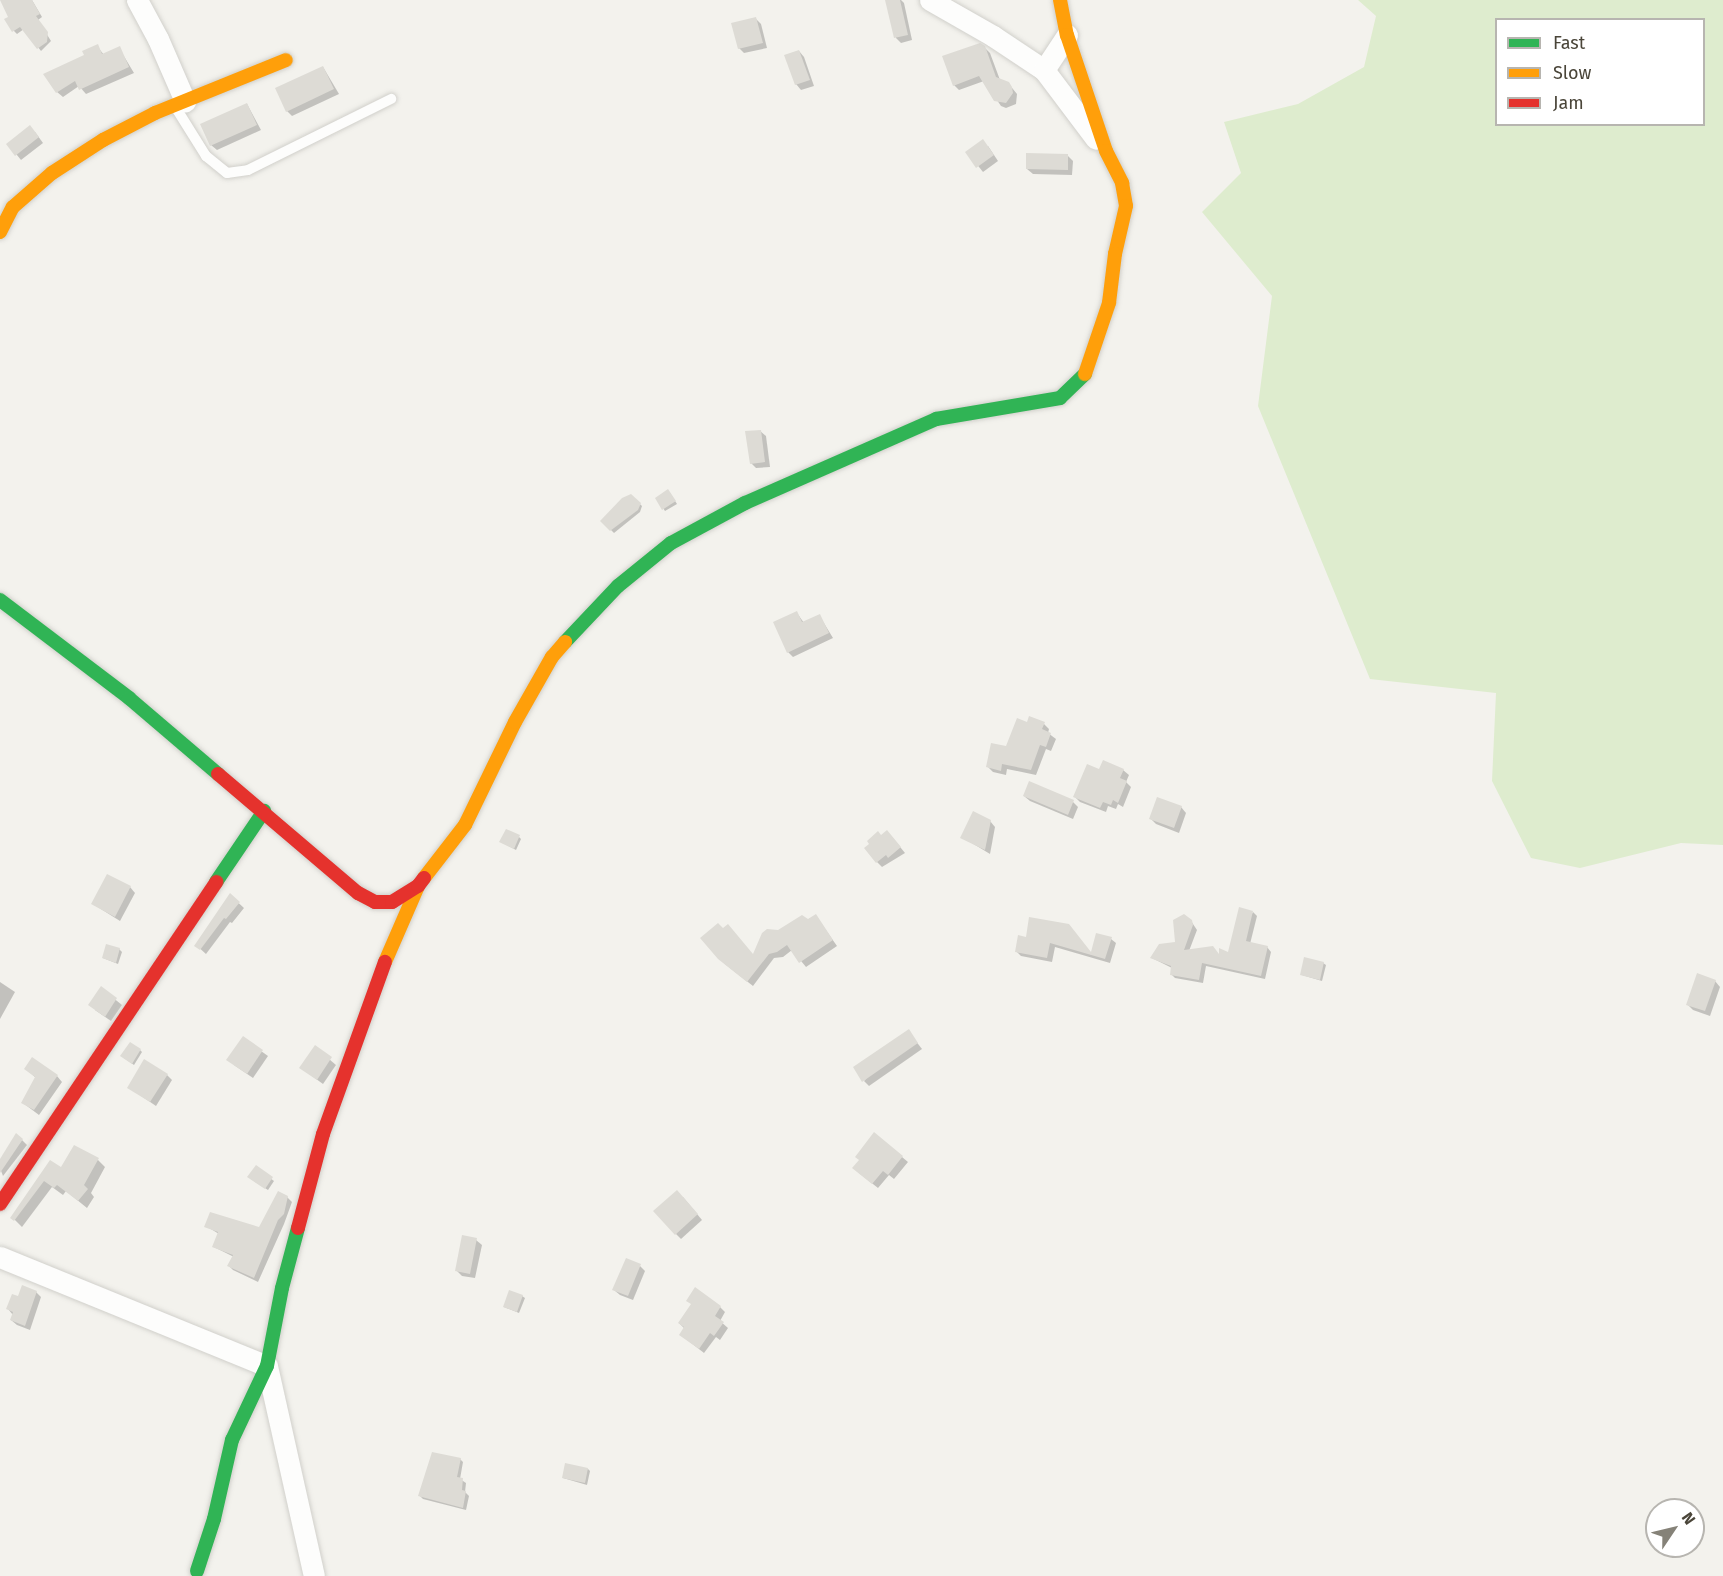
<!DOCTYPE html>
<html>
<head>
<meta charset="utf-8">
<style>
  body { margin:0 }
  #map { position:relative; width:1723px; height:1576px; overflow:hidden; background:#f3f2ed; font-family:"Fira Sans",sans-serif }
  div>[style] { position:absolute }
  .green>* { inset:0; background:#deecce }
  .shadow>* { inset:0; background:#0003 }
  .building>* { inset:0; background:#dddbd5 }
  .roads { filter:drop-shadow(0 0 2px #d1d0cb) drop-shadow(0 0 2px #d1d0cb) }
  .lane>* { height:10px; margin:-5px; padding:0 5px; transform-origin:5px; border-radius:5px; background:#fdfdfc }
  .street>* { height:21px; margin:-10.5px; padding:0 10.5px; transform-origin:10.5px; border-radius:10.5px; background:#fdfdfc }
  .fast>* { height:14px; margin:-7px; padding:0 7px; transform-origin:7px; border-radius:7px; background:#30b455 }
  .slow>* { height:14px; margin:-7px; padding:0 7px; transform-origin:7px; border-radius:7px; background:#ff9f0a }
  .jam>* { height:14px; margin:-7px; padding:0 7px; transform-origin:7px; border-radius:7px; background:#e5322d }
  span { translate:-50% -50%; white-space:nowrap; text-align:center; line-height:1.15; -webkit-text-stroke:4.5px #fff; paint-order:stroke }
  .legend { position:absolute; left:1495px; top:18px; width:210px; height:108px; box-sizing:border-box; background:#fff; border:2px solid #b7b5b0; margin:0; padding:8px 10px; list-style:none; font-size:18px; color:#4a4539 }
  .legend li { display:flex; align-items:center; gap:12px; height:30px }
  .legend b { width:30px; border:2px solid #b7b5b0 }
  .north { position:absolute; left:1645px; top:1498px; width:60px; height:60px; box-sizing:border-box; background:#fff; border:2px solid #b7b5b0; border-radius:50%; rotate:55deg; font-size:16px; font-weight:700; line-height:24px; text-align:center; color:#4a4539 }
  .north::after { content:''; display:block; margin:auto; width:21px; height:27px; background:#858278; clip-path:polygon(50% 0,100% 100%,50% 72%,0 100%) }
</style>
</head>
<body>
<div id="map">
  <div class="green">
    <div style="clip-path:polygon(evenodd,1358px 0,1723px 0,1723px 845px,1681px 843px,1580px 868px,1531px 858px,1492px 781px,1496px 693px,1370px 679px,1258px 406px,1272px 296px,1202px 212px,1241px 173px,1224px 122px,1298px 104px,1364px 67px,1376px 16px,1358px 0,1496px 20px,1704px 20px,1704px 124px,1496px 124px,1496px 20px)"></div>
  </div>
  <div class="shadow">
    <div style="clip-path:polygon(1px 0,32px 0,42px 17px,38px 20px,51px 41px,41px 51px,24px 29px,17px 34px,14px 31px,10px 17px)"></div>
    <div style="clip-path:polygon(889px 0,901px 0,904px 3px,912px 40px,901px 43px,896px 38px)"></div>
    <div style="clip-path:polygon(756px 19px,761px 24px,767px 48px,744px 53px,739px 48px)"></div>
    <div style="clip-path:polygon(97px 46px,104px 55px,119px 48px,134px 73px,86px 94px,79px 86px,63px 97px,57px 92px)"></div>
    <div style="clip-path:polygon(984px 47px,990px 53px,1000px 80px,1008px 83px,1017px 94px,1016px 104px,1006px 108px,1001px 106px,984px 81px,959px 90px,954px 85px)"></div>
    <div style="clip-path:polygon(799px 51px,804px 57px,814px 86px,801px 90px,796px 84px)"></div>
    <div style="clip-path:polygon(323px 67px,339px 94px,292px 116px,287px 111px)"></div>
    <div style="clip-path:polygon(247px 104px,261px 130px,217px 150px,211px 145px)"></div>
    <div style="clip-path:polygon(35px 132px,43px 143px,21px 160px,8px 144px)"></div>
    <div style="clip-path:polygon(988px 146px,998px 161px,983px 172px,967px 152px)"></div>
    <div style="clip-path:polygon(1067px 155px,1073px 161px,1072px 175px,1033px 174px,1027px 169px)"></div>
    <div style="clip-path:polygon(760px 431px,766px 436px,770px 467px,756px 468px,751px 463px)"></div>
    <div style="clip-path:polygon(670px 493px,677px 504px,665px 511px,657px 499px)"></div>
    <div style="clip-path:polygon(631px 496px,642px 506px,640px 512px,614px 533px,602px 521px)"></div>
    <div style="clip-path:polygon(797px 613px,804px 623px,819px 615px,833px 638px,793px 657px,788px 652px)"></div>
    <div style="clip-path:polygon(1027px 724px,1044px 724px,1049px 729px,1048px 733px,1056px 739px,1051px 751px,1046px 749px,1036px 775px,1007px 769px,1006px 775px,993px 772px,988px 767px)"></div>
    <div style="clip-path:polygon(1123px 770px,1129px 775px,1126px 782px,1131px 787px,1123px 807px,1118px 804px,1116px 809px,1108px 806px,1106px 812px,1080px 802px,1075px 797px,1100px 771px)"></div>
    <div style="clip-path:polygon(1024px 796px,1073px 802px,1078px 807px,1073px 819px,1030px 801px)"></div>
    <div style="clip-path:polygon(1181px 807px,1186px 813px,1179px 833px,1156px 824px,1151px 819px)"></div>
    <div style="clip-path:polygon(990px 821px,995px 827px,990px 854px,962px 837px)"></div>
    <div style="clip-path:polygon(881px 836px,892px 837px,905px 853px,882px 867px,877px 862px)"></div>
    <div style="clip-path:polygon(519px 837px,521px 839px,516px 850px,501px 842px)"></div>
    <div style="clip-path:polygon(130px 887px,135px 893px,120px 921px,93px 904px)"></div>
    <div style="clip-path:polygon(230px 895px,244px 908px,232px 923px,230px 922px,206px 954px,196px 945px)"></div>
    <div style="clip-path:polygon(1253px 912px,1257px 916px,1250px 944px,1267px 947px,1271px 952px,1265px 979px,1206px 966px,1203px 983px,1175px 978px,1171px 974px,1172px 968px,1152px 958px,1177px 943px,1191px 921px,1197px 930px,1189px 951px,1221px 957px,1229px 954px)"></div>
    <div style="clip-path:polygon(816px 916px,837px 946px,806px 967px,792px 950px,783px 957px,774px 958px,753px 986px,725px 964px,754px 956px,779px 931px)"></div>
    <div style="clip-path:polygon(1030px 919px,1092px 955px,1111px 939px,1116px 943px,1110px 963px,1055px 947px,1052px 962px,1021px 956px,1016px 951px,1027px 939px)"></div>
    <div style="clip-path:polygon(119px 949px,122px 952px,118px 964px,103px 958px)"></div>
    <div style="clip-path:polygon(1323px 963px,1326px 965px,1322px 981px,1302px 975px)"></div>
    <div style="clip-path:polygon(1715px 981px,1720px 987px,1710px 1016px,1693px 1010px,1688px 1005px)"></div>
    <div style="clip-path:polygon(0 982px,15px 992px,0 1019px)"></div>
    <div style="clip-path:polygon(101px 988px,122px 1005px,111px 1021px,95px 1010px)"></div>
    <div style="clip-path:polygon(908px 1031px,922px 1049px,869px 1086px,864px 1081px)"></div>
    <div style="clip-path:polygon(243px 1038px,268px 1056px,253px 1078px,234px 1065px)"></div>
    <div style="clip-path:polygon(315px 1047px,336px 1065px,323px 1084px,301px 1068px)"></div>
    <div style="clip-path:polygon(140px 1050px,142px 1052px,134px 1065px,124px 1058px)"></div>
    <div style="clip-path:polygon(26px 1069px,57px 1076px,62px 1082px,39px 1115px,23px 1103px,36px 1078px)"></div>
    <div style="clip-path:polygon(167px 1075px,172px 1080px,156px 1106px,128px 1087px)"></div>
    <div style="clip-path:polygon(22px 1140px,27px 1145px,3px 1176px,0 1168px)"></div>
    <div style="clip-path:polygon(902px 1157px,908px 1162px,894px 1179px,889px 1175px,878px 1188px,859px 1173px)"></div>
    <div style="clip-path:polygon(98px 1160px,105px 1167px,91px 1193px,94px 1197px,87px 1208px,66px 1191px,63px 1195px,52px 1187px,22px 1227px,12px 1217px,51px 1162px,61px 1170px)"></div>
    <div style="clip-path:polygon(256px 1168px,274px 1181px,268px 1190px,251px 1179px)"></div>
    <div style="clip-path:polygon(287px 1197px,292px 1202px,284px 1224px,258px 1282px,233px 1270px,229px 1266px,234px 1257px,214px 1247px,219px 1234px,206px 1226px,260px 1229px)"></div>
    <div style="clip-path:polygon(683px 1197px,702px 1220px,681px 1239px,676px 1234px)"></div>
    <div style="clip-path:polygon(476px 1240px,482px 1245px,475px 1278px,462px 1276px,457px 1271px)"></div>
    <div style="clip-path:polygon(640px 1266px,645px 1271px,633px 1300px,620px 1295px,614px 1290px)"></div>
    <div style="clip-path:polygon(36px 1292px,41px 1297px,30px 1330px,17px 1325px,11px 1320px,13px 1315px,8px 1309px,19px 1298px)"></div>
    <div style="clip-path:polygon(522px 1296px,525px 1298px,519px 1313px,504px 1307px)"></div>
    <div style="clip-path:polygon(692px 1305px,720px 1307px,725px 1312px,720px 1321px,728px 1328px,720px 1340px,716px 1337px,704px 1353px,681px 1335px,685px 1329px,679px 1323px)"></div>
    <div style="clip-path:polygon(460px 1459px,463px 1462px,460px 1479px,466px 1483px,465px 1492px,469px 1496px,466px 1510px,423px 1499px,419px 1495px)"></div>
    <div style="clip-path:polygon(588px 1469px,590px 1471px,587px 1485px,563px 1478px)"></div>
  </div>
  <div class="building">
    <div style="clip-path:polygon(0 0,32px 0,40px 14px,36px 16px,48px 32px,47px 42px,37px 49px,20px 27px,12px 32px,4px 19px,8px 17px)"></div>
    <div style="clip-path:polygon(885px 0,900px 0,908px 35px,894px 38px)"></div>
    <div style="clip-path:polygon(756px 17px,763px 43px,738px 49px,731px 23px)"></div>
    <div style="clip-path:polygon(980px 43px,985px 46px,996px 77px,1009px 82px,1012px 87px,1013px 93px,1006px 103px,994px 101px,979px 76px,953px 86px,942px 56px)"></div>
    <div style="clip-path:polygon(98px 44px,102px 54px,120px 46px,129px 67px,79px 90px,75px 81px,56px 93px,43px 74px,84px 55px,82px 51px)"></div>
    <div style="clip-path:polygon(799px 50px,810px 80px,795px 85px,784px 55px)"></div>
    <div style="clip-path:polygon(323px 66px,334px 89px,286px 112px,275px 88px)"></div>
    <div style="clip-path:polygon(247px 103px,257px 125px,210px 146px,200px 124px)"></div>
    <div style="clip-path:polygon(30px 125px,39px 137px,15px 156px,6px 144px)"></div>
    <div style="clip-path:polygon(983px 139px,994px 155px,976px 168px,965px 152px)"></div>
    <div style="clip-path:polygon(1026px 153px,1068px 154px,1068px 170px,1026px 169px)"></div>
    <div style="clip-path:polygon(761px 430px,765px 462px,750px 464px,745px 431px)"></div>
    <div style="clip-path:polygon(668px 489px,676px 501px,662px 510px,655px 498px)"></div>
    <div style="clip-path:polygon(631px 494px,641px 503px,638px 510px,610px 531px,600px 521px,622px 498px)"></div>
    <div style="clip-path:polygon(797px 611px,802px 622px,820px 614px,829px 633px,787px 653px,773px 622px)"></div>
    <div style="clip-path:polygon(1029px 716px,1045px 722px,1042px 729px,1051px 733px,1046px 747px,1040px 745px,1031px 770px,1002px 764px,1001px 771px,986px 767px,991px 743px,1006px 746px,1017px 718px,1027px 722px)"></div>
    <div style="clip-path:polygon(1103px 760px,1124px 769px,1120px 778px,1127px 781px,1118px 803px,1113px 800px,1111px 805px,1103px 802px,1100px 808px,1073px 797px,1087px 764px,1099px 769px)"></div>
    <div style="clip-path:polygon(1029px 781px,1074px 800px,1068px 815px,1023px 796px)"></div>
    <div style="clip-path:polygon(1157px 797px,1182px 806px,1174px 828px,1149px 819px)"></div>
    <div style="clip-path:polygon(973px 811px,991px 820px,985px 850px,960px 838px)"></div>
    <div style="clip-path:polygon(506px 829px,520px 835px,514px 849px,499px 842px)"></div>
    <div style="clip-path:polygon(887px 830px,901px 847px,888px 858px,886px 855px,876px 863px,864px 848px,869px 844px,867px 841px,878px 831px,881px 835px)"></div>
    <div style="clip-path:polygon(107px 874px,131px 886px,115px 917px,91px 904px)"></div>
    <div style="clip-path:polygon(230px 893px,240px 902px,226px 919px,224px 918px,200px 950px,194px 946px)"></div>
    <div style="clip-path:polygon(1239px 907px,1253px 911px,1246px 941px,1268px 946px,1261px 976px,1202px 963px,1199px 980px,1170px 975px,1171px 966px,1150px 958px,1159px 944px,1175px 942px,1173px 920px,1184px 914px,1192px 920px,1193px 925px,1184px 950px,1213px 946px,1219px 954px,1219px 948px,1228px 952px)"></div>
    <div style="clip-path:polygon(816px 914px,833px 940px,799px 963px,787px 945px,777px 952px,769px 954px,747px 982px,718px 959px,700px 938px,718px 923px,723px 928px,728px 924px,753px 954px,762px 933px,767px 929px,778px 930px,802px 915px,808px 919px)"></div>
    <div style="clip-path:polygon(1029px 917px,1069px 924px,1091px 952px,1096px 933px,1112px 937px,1105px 959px,1050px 943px,1047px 958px,1015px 952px,1018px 935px,1026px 937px)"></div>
    <div style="clip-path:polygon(106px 944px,120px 948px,116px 963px,102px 958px)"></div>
    <div style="clip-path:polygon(1304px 957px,1324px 962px,1320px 980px,1300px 975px)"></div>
    <div style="clip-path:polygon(1697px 973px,1716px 980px,1705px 1011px,1686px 1005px)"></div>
    <div style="clip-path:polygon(101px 986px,117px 998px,105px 1017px,88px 1005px)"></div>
    <div style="clip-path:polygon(909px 1029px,918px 1043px,862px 1082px,853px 1067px)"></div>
    <div style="clip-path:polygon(243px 1036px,263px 1050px,247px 1074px,226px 1060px)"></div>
    <div style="clip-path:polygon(130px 1042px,141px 1049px,132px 1064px,120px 1056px)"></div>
    <div style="clip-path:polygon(315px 1045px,332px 1057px,317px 1080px,299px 1068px)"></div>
    <div style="clip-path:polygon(32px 1057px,58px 1075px,34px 1110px,21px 1103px,35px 1077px,24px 1069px)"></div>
    <div style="clip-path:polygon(144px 1059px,168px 1074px,150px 1102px,127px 1088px)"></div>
    <div style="clip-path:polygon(874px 1132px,903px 1156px,888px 1175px,883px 1171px,872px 1184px,852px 1168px,859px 1160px,855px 1157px)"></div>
    <div style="clip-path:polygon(16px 1133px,23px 1139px,0 1173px,0 1159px)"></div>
    <div style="clip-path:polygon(74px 1145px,99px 1158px,84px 1185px,88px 1189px,78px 1201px,57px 1185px,54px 1188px,44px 1181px,14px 1221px,10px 1218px,50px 1160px,61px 1167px)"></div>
    <div style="clip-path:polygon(256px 1165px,273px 1177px,265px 1189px,247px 1177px)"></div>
    <div style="clip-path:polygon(677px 1190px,698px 1214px,675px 1235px,653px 1211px)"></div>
    <div style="clip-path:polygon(278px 1191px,288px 1196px,284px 1214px,278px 1220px,254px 1278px,227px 1266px,233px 1255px,212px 1247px,218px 1232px,204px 1227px,210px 1212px,259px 1227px)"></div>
    <div style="clip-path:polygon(462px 1235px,477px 1238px,470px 1274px,455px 1271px)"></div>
    <div style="clip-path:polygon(626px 1258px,641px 1264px,628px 1296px,612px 1290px)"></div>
    <div style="clip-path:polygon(22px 1285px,37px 1291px,25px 1326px,10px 1320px,13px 1312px,6px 1309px,12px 1294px,18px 1296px)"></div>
    <div style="clip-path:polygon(695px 1287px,721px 1306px,715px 1316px,724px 1322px,714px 1336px,710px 1333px,699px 1349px,679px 1335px,684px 1327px,678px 1323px,691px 1304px,686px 1301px)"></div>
    <div style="clip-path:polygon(509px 1290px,523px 1295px,517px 1312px,503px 1307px)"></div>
    <div style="clip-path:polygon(432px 1452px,461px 1458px,457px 1477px,463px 1478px,462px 1490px,466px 1491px,463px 1508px,418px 1496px)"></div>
    <div style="clip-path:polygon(565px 1463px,588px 1468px,585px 1483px,562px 1478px)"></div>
  </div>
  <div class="roads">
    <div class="lane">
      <div style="left:176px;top:108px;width:57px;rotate:58deg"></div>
      <div style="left:206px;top:156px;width:27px;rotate:39deg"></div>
      <div style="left:227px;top:173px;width:21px;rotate:-8deg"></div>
      <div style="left:248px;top:170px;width:160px;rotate:-26.4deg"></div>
    </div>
    <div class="street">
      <div style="left:137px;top:0;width:44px;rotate:61.7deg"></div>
      <div style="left:158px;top:39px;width:68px;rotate:66.5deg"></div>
      <div style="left:930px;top:0;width:73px;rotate:29.7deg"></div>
      <div style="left:993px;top:36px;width:61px;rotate:33.7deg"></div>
      <div style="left:1044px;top:70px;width:86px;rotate:53deg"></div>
      <div style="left:1044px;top:70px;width:42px;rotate:-56.7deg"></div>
      <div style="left:0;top:1257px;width:288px;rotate:22.2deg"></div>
      <div style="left:267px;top:1366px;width:215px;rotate:77.4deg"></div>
    </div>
    <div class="fast">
      <div style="left:0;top:600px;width:162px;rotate:37.2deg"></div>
      <div style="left:129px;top:698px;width:117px;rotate:40.5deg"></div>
      <div style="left:565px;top:642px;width:77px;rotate:-46.6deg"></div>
      <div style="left:618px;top:586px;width:68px;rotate:-39.1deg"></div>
      <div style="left:671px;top:543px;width:84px;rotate:-28.4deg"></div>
      <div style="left:745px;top:503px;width:209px;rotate:-23.7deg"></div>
      <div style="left:936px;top:419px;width:126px;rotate:-9.6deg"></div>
      <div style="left:1060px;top:398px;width:35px;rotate:-44deg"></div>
      <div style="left:216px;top:882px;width:86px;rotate:-55.9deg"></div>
      <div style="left:197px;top:1571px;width:55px;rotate:-71.9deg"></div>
      <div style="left:214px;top:1519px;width:81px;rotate:-77.2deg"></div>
      <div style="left:232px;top:1440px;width:82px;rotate:-64.7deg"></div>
      <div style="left:267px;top:1366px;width:79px;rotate:-79.1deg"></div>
      <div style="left:282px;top:1288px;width:62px;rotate:-75.1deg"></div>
    </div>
    <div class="slow">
      <div style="left:1060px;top:0;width:36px;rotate:79deg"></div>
      <div style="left:1067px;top:35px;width:122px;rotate:71.4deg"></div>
      <div style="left:1106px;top:151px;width:36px;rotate:63deg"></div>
      <div style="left:1122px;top:183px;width:23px;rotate:80deg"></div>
      <div style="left:1126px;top:206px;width:49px;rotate:102.9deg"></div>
      <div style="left:1115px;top:254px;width:49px;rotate:97deg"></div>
      <div style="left:1109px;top:303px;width:75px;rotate:108.7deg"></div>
      <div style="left:0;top:232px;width:28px;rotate:-63deg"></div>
      <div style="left:13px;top:207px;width:52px;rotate:-41.1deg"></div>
      <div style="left:52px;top:173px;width:61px;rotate:-32.9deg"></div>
      <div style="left:103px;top:140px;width:59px;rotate:-27.4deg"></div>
      <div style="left:155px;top:113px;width:141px;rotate:-22deg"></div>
      <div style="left:424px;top:878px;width:67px;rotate:-52.3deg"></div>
      <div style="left:465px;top:825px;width:114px;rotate:-64.1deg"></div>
      <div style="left:515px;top:722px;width:75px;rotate:-60.4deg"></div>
      <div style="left:552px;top:657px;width:20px;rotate:-49deg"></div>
      <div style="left:385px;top:962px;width:83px;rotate:-66.5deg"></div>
    </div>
    <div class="jam">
      <div style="left:218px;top:774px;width:184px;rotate:40.4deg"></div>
      <div style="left:358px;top:893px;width:19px;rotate:28deg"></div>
      <div style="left:375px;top:902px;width:17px"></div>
      <div style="left:392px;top:902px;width:31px;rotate:-32deg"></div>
      <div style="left:418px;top:886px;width:10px;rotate:-53deg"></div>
      <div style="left:0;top:1204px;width:388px;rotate:-56.1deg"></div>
      <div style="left:298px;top:1228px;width:97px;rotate:-75.1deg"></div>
      <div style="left:323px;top:1134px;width:183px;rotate:-70.2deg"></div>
    </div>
  </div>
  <ul class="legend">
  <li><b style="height:8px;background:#30b455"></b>Fast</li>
  <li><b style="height:8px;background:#ff9f0a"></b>Slow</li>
  <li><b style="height:8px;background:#e5322d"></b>Jam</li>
  </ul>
  <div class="north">N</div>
</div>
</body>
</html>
